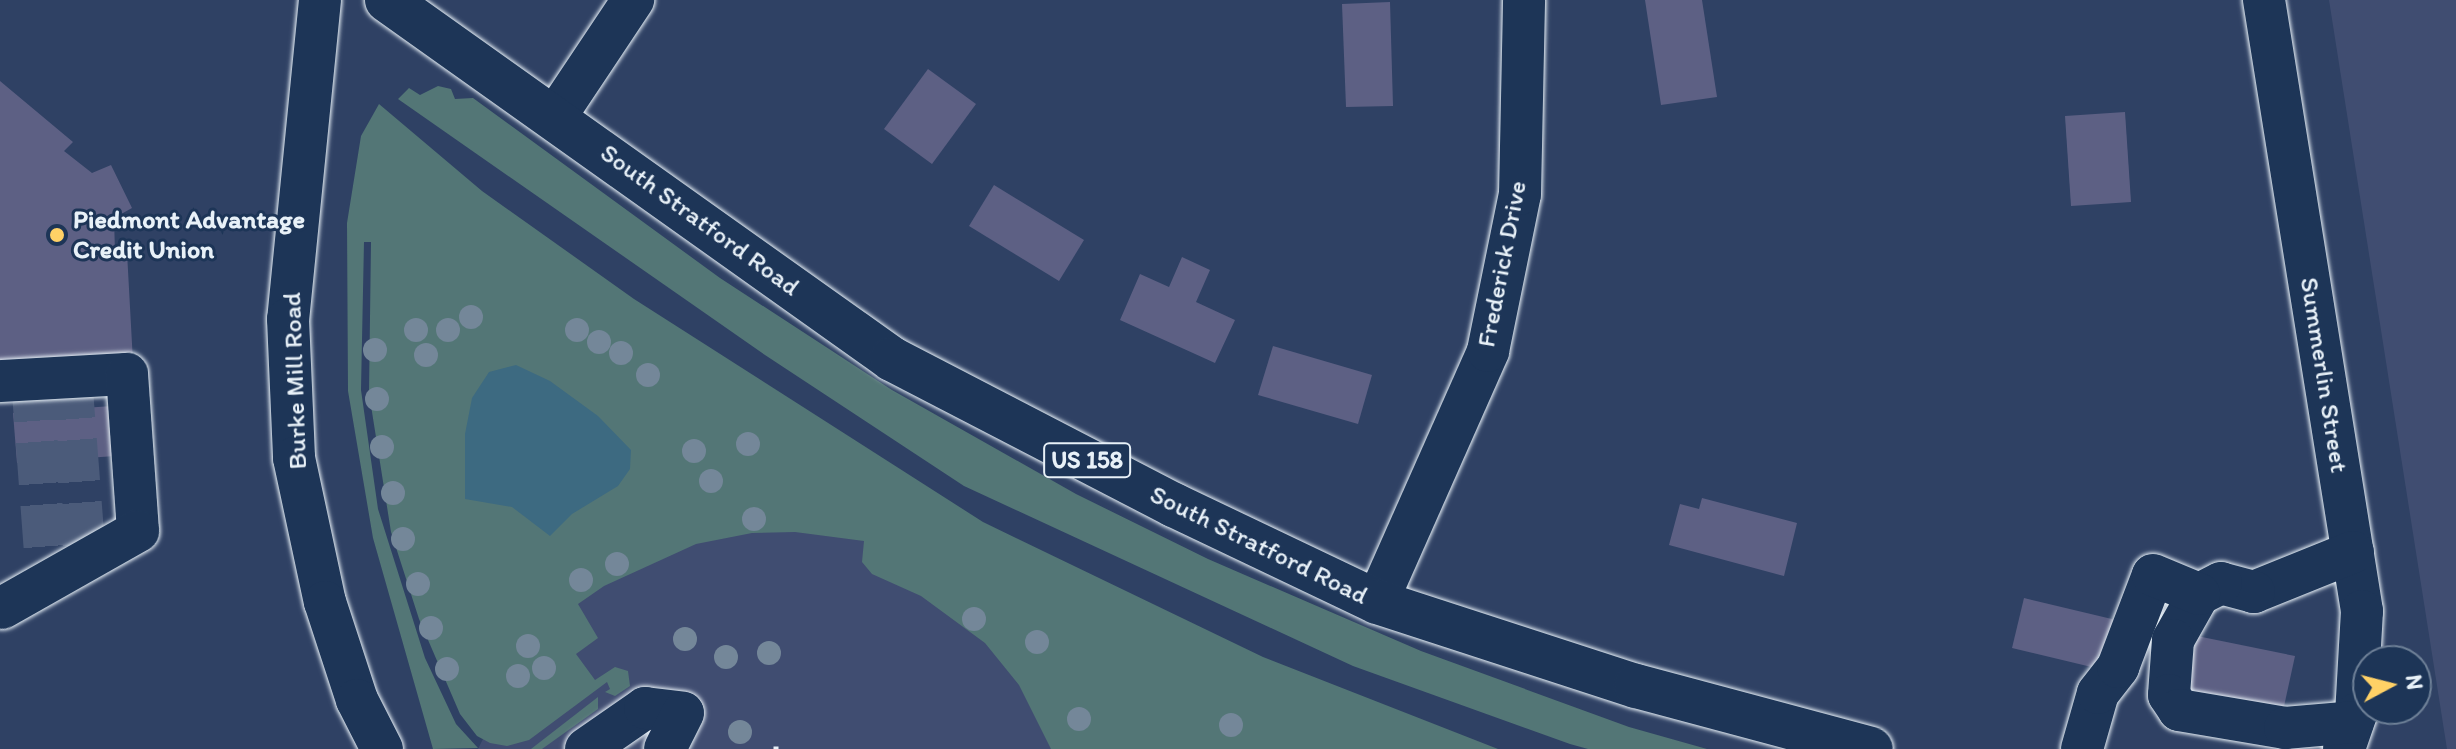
<!DOCTYPE html>
<html>
<head>
<meta charset="utf-8">
<style>
  body { margin:0 }
  #map { position:relative; width:2456px; height:749px; overflow:hidden; background:#2f4164; font-family:Itim,sans-serif }
  div>[style] { position:absolute }
  .built>* { inset:0; background:#404d71 }
  .green>* { inset:0; background:#537676 }
  .water>* { inset:0; background:#3d6a81 }
  .building>* { inset:0; background:#5d6084 }
  .minor-tunnel>* { height:42px; margin-top:-21px; transform-origin:0; background:repeating-linear-gradient(90deg,#4b5b7a 0 42px,transparent 0 63px) }
  .path>* { height:5px; margin-top:-2.5px; transform-origin:0; background:repeating-linear-gradient(90deg,#e8f1f8 0 6px,transparent 0 12px) }
  .roads { filter:drop-shadow(0 0 2px #e8f1f8) drop-shadow(0 0 2px #e8f1f8) }
  .minor>* { height:42px; margin:-21px; padding:0 21px; transform-origin:21px; border-radius:21px; background:#1d3557 }
  .major>* { height:44px; margin:-22px; padding:0 22px; transform-origin:22px; border-radius:22px; background:#1d3557 }
  .trees>* { width:24px; height:24px; margin:-12px; border-radius:50%; background:#748799 }
  .dots>* { width:22px; height:22px; translate:-50% -50%; box-sizing:border-box; border:4px solid #1d3557; border-radius:50% }
  span { translate:-50% -50%; white-space:nowrap; text-align:center; line-height:1.15; -webkit-text-stroke:6px #1d3557; paint-order:stroke }
  .shield-label span { padding:2px 6px; background:#1d3557; border:2px solid; border-radius:6px; -webkit-text-stroke-width:0 }
  .shield-label { font-size:24px; color:#e8f1f8; font-weight:700 }
  .poi-label { font-size:26px; color:#e8f1f8; font-weight:700 }
  .left { translate:0 -50%; text-align:left }
  .street-label { font-size:26px; color:#e8f1f8 }
  .north { position:absolute; left:2352px; top:645px; width:80px; height:80px; box-sizing:border-box; background:#1d3557; border:2px solid #6e8097; border-radius:50%; rotate:83deg; font-size:22px; font-weight:700; line-height:32px; text-align:center; color:#e8f1f8 }
  .north::after { content:''; display:block; margin:auto; width:28px; height:36px; background:#ffd166; clip-path:polygon(50% 0,100% 100%,50% 72%,0 100%) }
</style>
</head>
<body>
<div id="map">
  <div class="built">
    <div style="clip-path:polygon(2329px 0,2456px 0,2456px 749px,2447px 749px)"></div>
    <div style="clip-path:polygon(726px 528px,871px 533px,1289px 749px,478px 749px,543px 619px,593px 584px)"></div>
  </div>
  <div class="green">
    <div style="clip-path:polygon(438px 86px,451px 89px,455px 99px,473px 98px,720px 278px,892px 390px,1076px 494px,1208px 559px,1421px 651px,1629px 727px,1707px 749px,1588px 749px,1570px 744px,1353px 666px,964px 486px,765px 355px,398px 99px,409px 88px,420px 95px)"></div>
    <div style="clip-path:polygon(379px 104px,482px 191px,634px 299px,983px 522px,1263px 657px,1498px 749px,1051px 749px,1019px 685px,985px 643px,921px 596px,872px 574px,862px 562px,864px 541px,795px 532px,752px 533px,696px 544px,604px 586px,578px 604px,598px 638px,576px 654px,595px 680px,615px 667px,628px 671px,630px 686px,615px 696px,605px 692px,610px 689px,607px 682px,529px 740px,507px 746px,490px 743px,477px 736px,460px 714px,419px 619px,391px 532px,369px 393px,371px 242px,364px 242px,361px 390px,378px 509px,425px 658px,456px 724px,478px 748px,433px 749px,373px 538px,348px 391px,347px 223px,361px 136px)"></div>
    <div style="clip-path:polygon(598px 697px,598px 709px,542px 749px,531px 749px)"></div>
  </div>
  <div class="water">
    <div style="clip-path:polygon(516px 365px,550px 381px,598px 416px,631px 450px,630px 469px,618px 486px,572px 514px,550px 536px,512px 507px,465px 499px,465px 434px,472px 398px,489px 372px)"></div>
  </div>
  <div class="building">
    <div style="clip-path:polygon(1645px 0,1702px 0,1717px 97px,1661px 105px)"></div>
    <div style="clip-path:polygon(1390px 2px,1393px 106px,1346px 107px,1342px 4px)"></div>
    <div style="clip-path:polygon(928px 69px,976px 104px,932px 164px,884px 129px)"></div>
    <div style="clip-path:polygon(0 81px,73px 142px,64px 151px,92px 173px,111px 165px,132px 208px,114px 218px,115px 252px,127px 252px,133px 362px,0 372px)"></div>
    <div style="clip-path:polygon(2125px 112px,2131px 202px,2071px 206px,2065px 116px)"></div>
    <div style="clip-path:polygon(994px 185px,1084px 240px,1059px 281px,969px 226px)"></div>
    <div style="clip-path:polygon(1182px 257px,1210px 270px,1196px 302px,1235px 320px,1215px 363px,1120px 320px,1140px 274px,1169px 287px)"></div>
    <div style="clip-path:polygon(1273px 346px,1372px 375px,1358px 424px,1258px 395px)"></div>
    <div style="clip-path:polygon(126px 405px,129px 455px,17px 463px,13px 413px)"></div>
    <div style="clip-path:polygon(1702px 498px,1797px 523px,1784px 576px,1669px 545px,1680px 504px,1699px 509px)"></div>
    <div style="clip-path:polygon(2024px 598px,2116px 620px,2104px 670px,2012px 648px)"></div>
    <div style="clip-path:polygon(2197px 636px,2295px 656px,2283px 711px,2185px 691px)"></div>
  </div>
  <div class="minor-tunnel">
    <div style="left:71px;top:377px;width:184px;rotate:85.6deg"></div>
    <div style="left:32px;top:379px;width:202px;rotate:85.7deg"></div>
  </div>
  <div class="path">
    <div style="left:776px;top:746px;width:3px;rotate:90deg"></div>
  </div>
  <div class="roads">
    <div class="minor">
      <div style="left:320px;top:0;width:321px;rotate:95.7deg"></div>
      <div style="left:288px;top:319px;width:139px;rotate:87.5deg"></div>
      <div style="left:294px;top:458px;width:147px;rotate:77.9deg"></div>
      <div style="left:325px;top:602px;width:103px;rotate:71.9deg"></div>
      <div style="left:357px;top:700px;width:55px;rotate:63deg"></div>
      <div style="left:2264px;top:0;width:619px;rotate:80.89deg"></div>
      <div style="left:2362px;top:611px;width:103px;rotate:93.3deg"></div>
      <div style="left:2356px;top:714px;width:37px;rotate:109deg"></div>
      <div style="left:555px;top:117px;width:141px;rotate:-56.3deg"></div>
      <div style="left:0;top:381px;width:127px;rotate:-3.2deg"></div>
      <div style="left:127px;top:374px;width:157px;rotate:86deg"></div>
      <div style="left:138px;top:531px;width:156px;rotate:150.5deg"></div>
      <div style="left:2353px;top:552px;width:107px;rotate:158deg"></div>
      <div style="left:2254px;top:592px;width:34px;rotate:-165deg"></div>
      <div style="left:2221px;top:583px;width:25px;rotate:153deg"></div>
      <div style="left:2199px;top:594px;width:53px;rotate:119.5deg"></div>
      <div style="left:2173px;top:640px;width:55px;rotate:94.2deg"></div>
      <div style="left:2169px;top:695px;width:18px;rotate:56deg"></div>
      <div style="left:2179px;top:710px;width:108px;rotate:9.6deg"></div>
      <div style="left:2285px;top:728px;width:68px;rotate:-5deg"></div>
      <div style="left:1377px;top:602px;width:274px;rotate:-66.1deg"></div>
      <div style="left:1488px;top:351px;width:160px;rotate:-78.5deg"></div>
      <div style="left:1520px;top:194px;width:194px;rotate:-88.8deg"></div>
      <div style="left:586px;top:749px;width:72px;rotate:-34.8deg"></div>
      <div style="left:645px;top:708px;width:38px;rotate:7deg"></div>
      <div style="left:683px;top:713px;width:40px;rotate:116.6deg"></div>
      <div style="left:2082px;top:749px;width:58px;rotate:-74.1deg"></div>
      <div style="left:2098px;top:693px;width:33px;rotate:-52deg"></div>
      <div style="left:2118px;top:667px;width:98px;rotate:-69.2deg"></div>
      <div style="left:2153px;top:575px;width:50px;rotate:22.4deg"></div>
    </div>
    <div class="major">
      <div style="left:387px;top:0;width:620px;rotate:35.41deg"></div>
      <div style="left:892px;top:359px;width:318px;rotate:27.4deg"></div>
      <div style="left:1174px;top:505px;width:225px;rotate:25.5deg"></div>
      <div style="left:1377px;top:602px;width:272px;rotate:18deg"></div>
      <div style="left:1636px;top:686px;width:243px;rotate:15deg"></div>
    </div>
  </div>
  <div class="trees">
    <div style="left:471px;top:317px"></div>
    <div style="left:416px;top:330px"></div>
    <div style="left:448px;top:330px"></div>
    <div style="left:577px;top:330px"></div>
    <div style="left:599px;top:342px"></div>
    <div style="left:375px;top:350px"></div>
    <div style="left:621px;top:353px"></div>
    <div style="left:426px;top:355px"></div>
    <div style="left:648px;top:375px"></div>
    <div style="left:377px;top:399px"></div>
    <div style="left:748px;top:444px"></div>
    <div style="left:382px;top:447px"></div>
    <div style="left:694px;top:451px"></div>
    <div style="left:711px;top:481px"></div>
    <div style="left:393px;top:493px"></div>
    <div style="left:754px;top:519px"></div>
    <div style="left:403px;top:539px"></div>
    <div style="left:617px;top:564px"></div>
    <div style="left:581px;top:580px"></div>
    <div style="left:418px;top:584px"></div>
    <div style="left:974px;top:619px"></div>
    <div style="left:431px;top:628px"></div>
    <div style="left:685px;top:639px"></div>
    <div style="left:1037px;top:642px"></div>
    <div style="left:528px;top:646px"></div>
    <div style="left:769px;top:653px"></div>
    <div style="left:726px;top:657px"></div>
    <div style="left:544px;top:668px"></div>
    <div style="left:447px;top:669px"></div>
    <div style="left:518px;top:676px"></div>
    <div style="left:1079px;top:719px"></div>
    <div style="left:1231px;top:725px"></div>
    <div style="left:740px;top:732px"></div>
  </div>
  <div class="dots">
    <div style="left:57px;top:235px;background:#ffd166"></div>
  </div>
  <div class="shield-label">
    <span style="left:1087px;top:460px">US 158</span>
  </div>
  <div class="poi-label">
    <span class="left" style="left:73px;top:235px">Piedmont Advantage<br>Credit Union</span>
  </div>
  <div class="street-label">
    <span style="left:700px;top:220px;rotate:36deg">South Stratford Road</span>
    <span style="left:1502px;top:264px;rotate:-79deg">Frederick Drive</span>
    <span style="left:2324px;top:375px;rotate:81deg">Summerlin Street</span>
    <span style="left:295px;top:381px;rotate:-92deg">Burke Mill Road</span>
    <span style="left:1259px;top:545px;rotate:26deg">South Stratford Road</span>
  </div>
  <div class="north">N</div>
</div>
</body>
</html>
